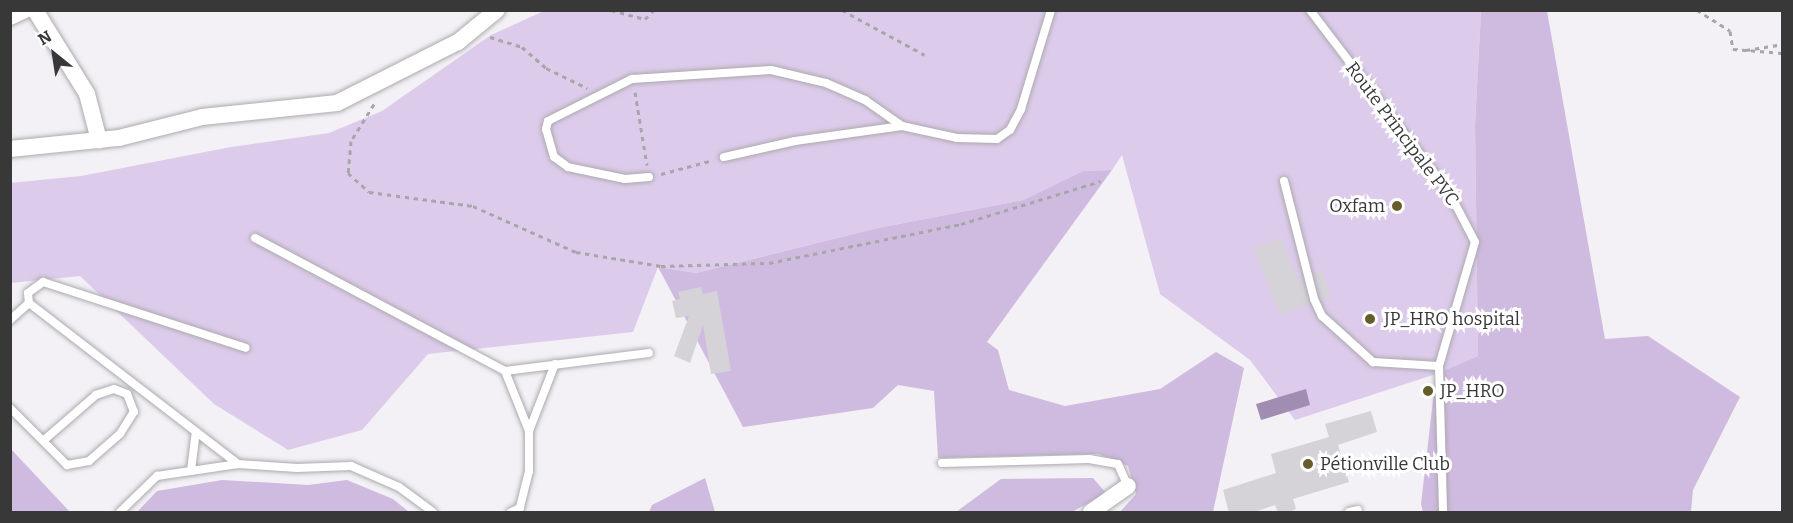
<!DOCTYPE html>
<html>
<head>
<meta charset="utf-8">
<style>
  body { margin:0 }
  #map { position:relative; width:1793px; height:523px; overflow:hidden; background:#f3f1f5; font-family:Bitter,serif }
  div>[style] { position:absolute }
  .green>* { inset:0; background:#ddcbeb }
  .forest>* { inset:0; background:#cfbbe0 }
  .water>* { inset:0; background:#a18db1 }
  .building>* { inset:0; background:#d5d3d7 }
  .path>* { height:3px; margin-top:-1.5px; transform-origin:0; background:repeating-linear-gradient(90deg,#a7a6a9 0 4.5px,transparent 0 9px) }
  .roads { filter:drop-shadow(0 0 2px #acaaae) drop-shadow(0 0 2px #acaaae) }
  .service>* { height:8px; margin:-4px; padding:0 4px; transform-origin:4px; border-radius:4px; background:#fff }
  .minor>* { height:16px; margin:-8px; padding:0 8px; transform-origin:8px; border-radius:8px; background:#fff }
  .dots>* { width:16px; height:16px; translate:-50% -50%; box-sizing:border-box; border:3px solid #fff; border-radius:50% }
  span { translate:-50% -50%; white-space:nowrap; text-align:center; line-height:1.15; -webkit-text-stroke:6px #fff; paint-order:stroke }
  .street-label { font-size:18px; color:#383839 }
  .poi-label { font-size:18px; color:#383839 }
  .right { translate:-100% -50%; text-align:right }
  .left { translate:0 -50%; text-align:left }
  .frame { position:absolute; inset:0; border:12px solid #383839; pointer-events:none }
  .north { position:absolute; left:24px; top:24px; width:60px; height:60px; -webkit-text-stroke:4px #fff; paint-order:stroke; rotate:330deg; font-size:16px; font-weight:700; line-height:24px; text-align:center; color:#383839 }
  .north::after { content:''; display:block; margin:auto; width:21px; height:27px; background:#383839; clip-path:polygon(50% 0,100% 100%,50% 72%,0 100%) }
</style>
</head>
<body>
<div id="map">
  <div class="green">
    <div style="clip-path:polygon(544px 11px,1481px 11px,1475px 125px,1478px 356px,1436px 374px,1295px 420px,1250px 360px,1160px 294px,1122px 155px,1112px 170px,1083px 171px,1023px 200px,878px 228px,696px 273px,658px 267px,633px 332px,428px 354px,362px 430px,288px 450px,214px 404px,80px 276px,11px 283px,10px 183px,81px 176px,231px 147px,329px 133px,382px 111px,491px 35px)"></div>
  </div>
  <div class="forest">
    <div style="clip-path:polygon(1481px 11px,1547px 11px,1605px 339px,1648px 336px,1740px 397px,1693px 490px,1691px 512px,1423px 512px,1421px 504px,1436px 374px,1478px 356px,1475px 125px)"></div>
    <div style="clip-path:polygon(1112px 170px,987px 342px,998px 350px,1009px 390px,1065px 406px,1160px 389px,1216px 352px,1244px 368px,1213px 512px,1120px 512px,1136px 494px,1128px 466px,1098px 454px,938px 458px,934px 391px,898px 385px,873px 408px,743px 427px,658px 267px,696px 273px,878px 228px,1023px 200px,1083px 171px)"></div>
    <div style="clip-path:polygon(10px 449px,11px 449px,70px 512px,11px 512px)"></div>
    <div style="clip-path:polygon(705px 478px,715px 512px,649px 512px,652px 505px)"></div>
    <div style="clip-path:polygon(1093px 478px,1106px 493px,1072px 512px,956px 512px,1001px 479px)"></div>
    <div style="clip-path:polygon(222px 480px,308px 485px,347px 480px,393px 499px,409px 512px,137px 512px,157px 491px)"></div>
  </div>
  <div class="water">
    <div style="clip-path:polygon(1306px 389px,1310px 405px,1261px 420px,1256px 404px)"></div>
  </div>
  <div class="building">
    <div style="clip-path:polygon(1281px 238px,1297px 279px,1302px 278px,1309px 304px,1280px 315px,1254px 248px)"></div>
    <div style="clip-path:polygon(1322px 271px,1331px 297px,1322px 300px,1314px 274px)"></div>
    <div style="clip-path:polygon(701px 287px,703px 294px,717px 291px,731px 371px,711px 374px,703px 325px,690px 363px,674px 356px,689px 316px,676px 318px,672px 301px,680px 299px,678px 292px)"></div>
    <div style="clip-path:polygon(1371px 411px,1377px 432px,1338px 445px,1349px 482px,1293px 499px,1296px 509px,1286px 513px,1278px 513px,1275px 505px,1251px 513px,1229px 513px,1223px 490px,1276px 473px,1271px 454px,1329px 437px,1325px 424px)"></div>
  </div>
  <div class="path">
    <div style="left:611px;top:10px;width:35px;rotate:15deg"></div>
    <div style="left:645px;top:19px;width:13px;rotate:-45deg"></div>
    <div style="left:842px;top:10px;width:94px;rotate:28.5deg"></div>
    <div style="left:1697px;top:10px;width:39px;rotate:32deg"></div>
    <div style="left:1730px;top:31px;width:18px;rotate:81deg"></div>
    <div style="left:1733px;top:49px;width:49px;rotate:4.7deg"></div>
    <div style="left:490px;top:37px;width:34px;rotate:17deg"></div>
    <div style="left:522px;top:47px;width:32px;rotate:41deg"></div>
    <div style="left:546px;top:68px;width:46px;rotate:26deg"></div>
    <div style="left:1746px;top:50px;width:36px;rotate:-9deg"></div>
    <div style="left:635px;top:92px;width:74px;rotate:80.7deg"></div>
    <div style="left:374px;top:104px;width:44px;rotate:121.9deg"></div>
    <div style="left:351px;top:141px;width:32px;rotate:95deg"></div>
    <div style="left:348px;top:173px;width:28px;rotate:42deg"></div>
    <div style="left:369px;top:192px;width:105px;rotate:7.7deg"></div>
    <div style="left:473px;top:206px;width:113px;rotate:24.1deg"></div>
    <div style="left:576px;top:252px;width:86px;rotate:9.4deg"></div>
    <div style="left:661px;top:266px;width:108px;rotate:-1.6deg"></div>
    <div style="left:769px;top:263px;width:196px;rotate:-11.5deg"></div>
    <div style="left:961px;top:224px;width:146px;rotate:-17.1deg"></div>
    <div style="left:661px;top:174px;width:54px;rotate:-15.1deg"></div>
  </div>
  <div class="roads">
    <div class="service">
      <div style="left:1310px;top:10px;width:231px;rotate:52.7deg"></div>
      <div style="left:1450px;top:194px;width:54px;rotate:62.5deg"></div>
      <div style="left:1475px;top:242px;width:129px;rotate:106.2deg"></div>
      <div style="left:1439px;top:366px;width:146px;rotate:88.4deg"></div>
      <div style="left:902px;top:126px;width:56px;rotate:12.3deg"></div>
      <div style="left:957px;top:138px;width:40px;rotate:1.4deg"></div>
      <div style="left:997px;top:139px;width:16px;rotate:-35deg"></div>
      <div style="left:1010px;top:130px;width:24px;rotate:-62deg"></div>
      <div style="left:1021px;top:109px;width:103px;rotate:-73.1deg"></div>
      <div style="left:649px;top:177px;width:24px;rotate:175deg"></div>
      <div style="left:625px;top:179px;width:58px;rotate:-168.1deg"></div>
      <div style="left:568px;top:167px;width:17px;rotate:-144deg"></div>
      <div style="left:554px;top:157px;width:29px;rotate:-106deg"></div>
      <div style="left:546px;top:129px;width:8px;rotate:-76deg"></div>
      <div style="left:548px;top:121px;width:94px;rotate:-26.6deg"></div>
      <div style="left:632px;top:79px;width:139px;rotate:-3.7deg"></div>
      <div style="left:771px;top:70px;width:57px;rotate:13.3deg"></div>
      <div style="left:826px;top:83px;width:43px;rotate:23.6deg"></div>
      <div style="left:865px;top:100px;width:45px;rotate:35.1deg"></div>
      <div style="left:902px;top:126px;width:108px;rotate:172deg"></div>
      <div style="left:795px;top:141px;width:73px;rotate:167.3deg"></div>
      <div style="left:1284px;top:181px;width:122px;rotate:75.7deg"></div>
      <div style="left:1314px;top:299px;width:19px;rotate:65deg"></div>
      <div style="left:1322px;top:316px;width:69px;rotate:42deg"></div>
      <div style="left:1373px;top:362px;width:66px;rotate:3.5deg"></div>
      <div style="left:255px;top:238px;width:283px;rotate:28deg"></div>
      <div style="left:505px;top:371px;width:65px;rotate:68.2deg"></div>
      <div style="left:529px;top:431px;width:40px;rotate:90deg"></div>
      <div style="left:529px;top:471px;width:38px;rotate:104deg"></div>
      <div style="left:520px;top:508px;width:10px;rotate:156deg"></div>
      <div style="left:10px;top:320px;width:25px;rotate:-42deg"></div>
      <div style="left:505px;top:371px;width:145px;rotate:-7.1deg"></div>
      <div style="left:10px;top:408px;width:81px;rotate:45deg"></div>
      <div style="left:67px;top:465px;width:22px;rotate:-10deg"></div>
      <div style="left:89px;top:461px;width:41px;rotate:-41.1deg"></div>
      <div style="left:120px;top:434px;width:26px;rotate:-58deg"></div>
      <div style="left:134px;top:412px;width:19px;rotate:-111deg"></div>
      <div style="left:127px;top:394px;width:14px;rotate:-159deg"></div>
      <div style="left:114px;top:389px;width:19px;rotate:162deg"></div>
      <div style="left:96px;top:395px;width:69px;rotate:139.1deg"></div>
      <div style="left:529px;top:431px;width:72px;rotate:-68.8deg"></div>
      <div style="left:942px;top:463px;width:147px;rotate:-1.6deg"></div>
      <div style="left:1089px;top:459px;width:29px;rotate:10deg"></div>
      <div style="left:1118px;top:464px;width:24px;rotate:66deg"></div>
      <div style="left:238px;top:464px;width:264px;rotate:-142.4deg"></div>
      <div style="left:29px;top:303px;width:10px;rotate:-96deg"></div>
      <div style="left:28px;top:293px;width:19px;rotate:-36deg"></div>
      <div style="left:43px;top:282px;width:213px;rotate:18deg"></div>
      <div style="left:191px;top:471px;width:38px;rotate:-83deg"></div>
      <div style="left:120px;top:512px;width:52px;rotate:-44.2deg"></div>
      <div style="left:157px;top:476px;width:82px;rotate:-8.4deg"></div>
      <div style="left:238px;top:464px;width:59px;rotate:3.9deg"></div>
      <div style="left:297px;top:468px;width:54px;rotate:-2.1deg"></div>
      <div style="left:351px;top:466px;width:52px;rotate:23.6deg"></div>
      <div style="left:399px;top:487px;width:42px;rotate:36.3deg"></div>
      <div style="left:1349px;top:512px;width:9px;rotate:-13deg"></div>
    </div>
    <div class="minor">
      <div style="left:35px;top:10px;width:99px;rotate:58.2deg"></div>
      <div style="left:87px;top:94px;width:48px;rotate:75.4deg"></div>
      <div style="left:10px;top:17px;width:17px;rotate:-25deg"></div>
      <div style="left:10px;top:149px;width:110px;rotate:-5.8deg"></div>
      <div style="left:119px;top:138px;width:86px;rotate:-14.2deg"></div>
      <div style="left:202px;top:117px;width:136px;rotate:-5.9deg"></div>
      <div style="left:337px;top:103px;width:136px;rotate:-26.8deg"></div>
      <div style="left:458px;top:42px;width:50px;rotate:-39.4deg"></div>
      <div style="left:1091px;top:512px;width:45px;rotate:-35.1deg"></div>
    </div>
  </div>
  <div class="dots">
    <div style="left:1397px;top:206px;background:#665d2a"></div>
    <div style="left:1370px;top:319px;background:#665d2a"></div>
    <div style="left:1428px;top:391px;background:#665d2a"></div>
    <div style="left:1308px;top:464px;background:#665d2a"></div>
  </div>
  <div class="street-label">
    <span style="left:1402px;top:134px;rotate:53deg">Route Principale PVC</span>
  </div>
  <div class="poi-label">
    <span class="right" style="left:1385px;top:206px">Oxfam</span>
    <span class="left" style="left:1384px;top:319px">JP_HRO hospital</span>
    <span class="left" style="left:1440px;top:391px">JP_HRO</span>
    <span class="left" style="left:1320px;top:464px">Pétionville Club</span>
  </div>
  <div class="frame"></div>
  <div class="north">N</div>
</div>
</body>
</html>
